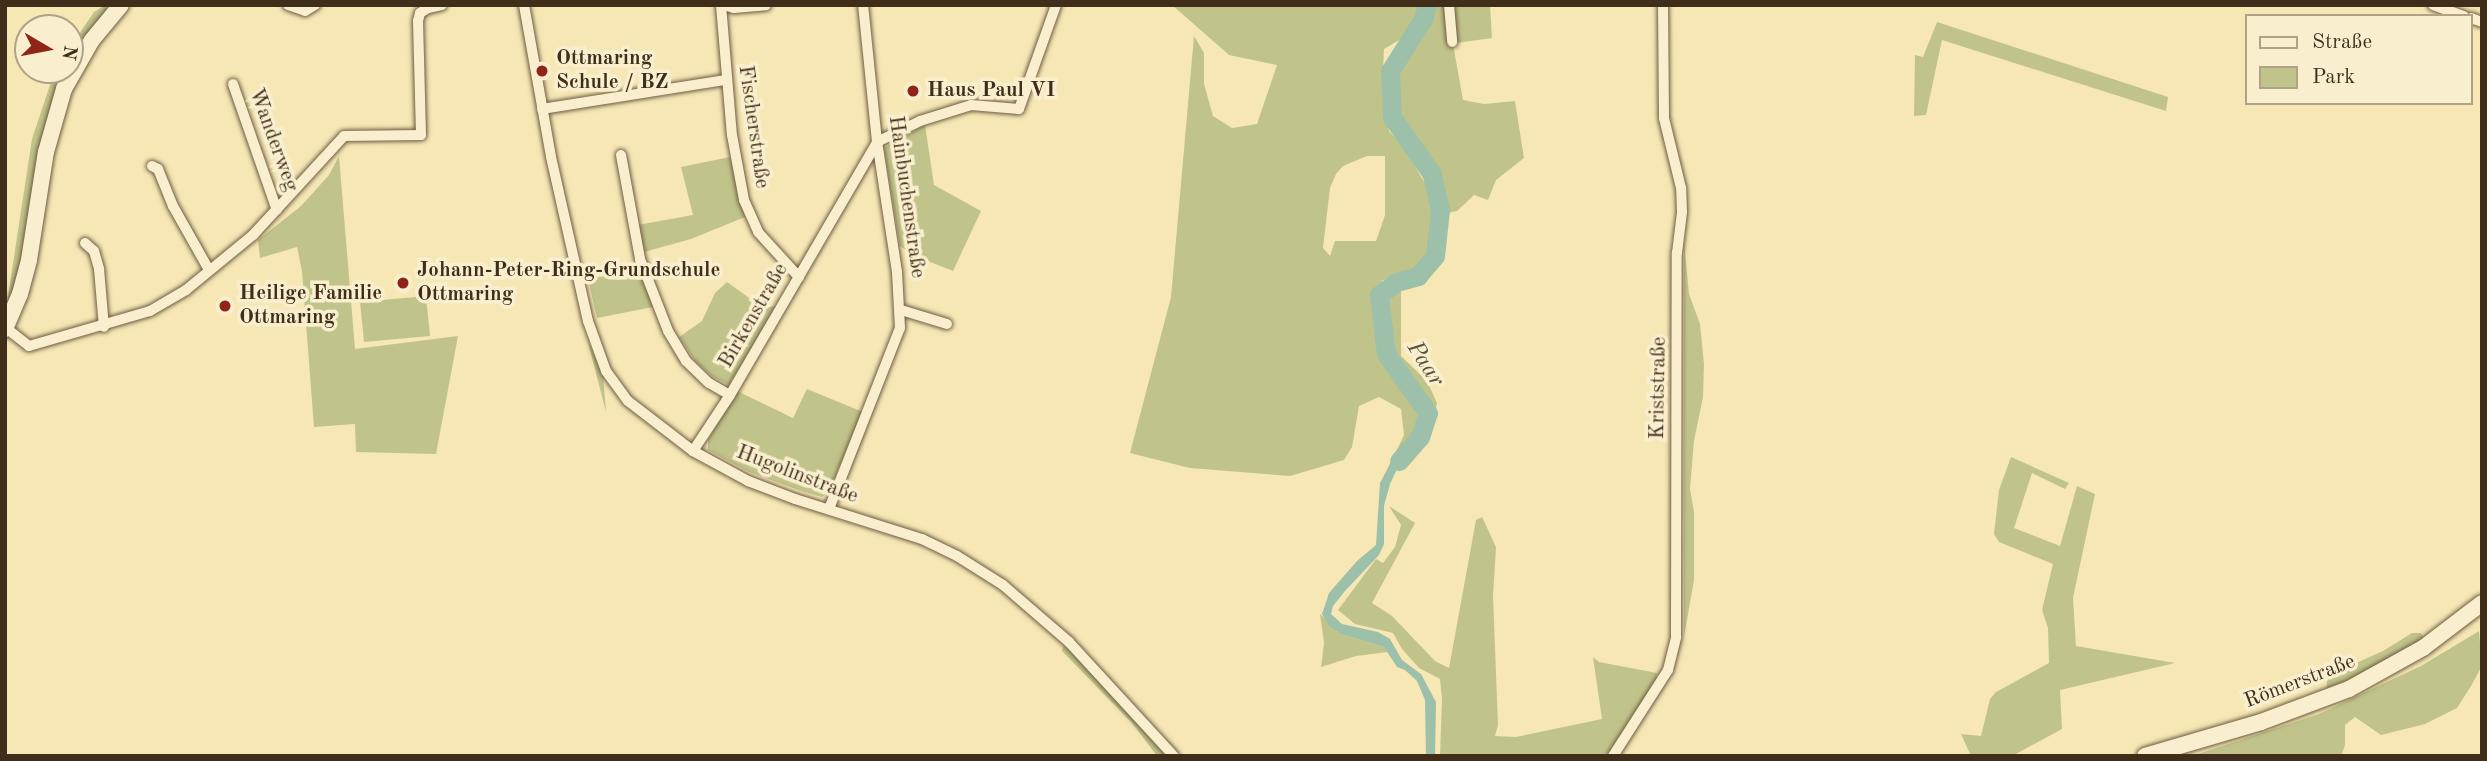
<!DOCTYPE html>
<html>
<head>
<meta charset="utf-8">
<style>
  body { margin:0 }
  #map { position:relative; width:2487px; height:761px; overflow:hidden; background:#f6e7b5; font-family:"Old Standard TT",serif }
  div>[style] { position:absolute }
  .green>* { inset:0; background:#c1c48a }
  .water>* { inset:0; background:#9dc0aa }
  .river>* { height:19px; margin:-9.5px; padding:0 9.5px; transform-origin:9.5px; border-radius:9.5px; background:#9dc0aa }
  .roads { filter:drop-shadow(0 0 2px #6e5c41) drop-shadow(0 0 2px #6e5c41) }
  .minor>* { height:10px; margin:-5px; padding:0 5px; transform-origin:5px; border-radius:5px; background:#f9efcf }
  .secondary>* { height:16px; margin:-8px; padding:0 8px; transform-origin:8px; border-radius:8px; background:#f9efcf }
  .dots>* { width:19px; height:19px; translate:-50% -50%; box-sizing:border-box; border:4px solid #f9efcf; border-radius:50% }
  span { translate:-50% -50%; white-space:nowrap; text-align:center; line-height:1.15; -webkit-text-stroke:7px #f9efcf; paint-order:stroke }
  .poi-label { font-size:21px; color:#402e1a; font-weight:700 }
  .left { translate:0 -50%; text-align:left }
  .street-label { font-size:21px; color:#402e1a }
  .water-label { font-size:23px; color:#57523e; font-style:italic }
  .frame { position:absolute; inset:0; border:7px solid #402e1a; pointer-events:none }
  .legend { position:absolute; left:2245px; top:14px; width:228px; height:91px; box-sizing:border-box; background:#f9efcf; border:2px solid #afa287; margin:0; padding:9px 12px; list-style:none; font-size:21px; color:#402e1a }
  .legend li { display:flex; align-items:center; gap:14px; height:35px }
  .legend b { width:35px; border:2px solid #afa287 }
  .north { position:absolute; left:14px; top:14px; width:70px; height:70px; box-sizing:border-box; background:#f9efcf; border:2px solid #afa287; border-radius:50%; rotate:100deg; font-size:19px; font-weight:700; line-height:28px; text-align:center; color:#402e1a }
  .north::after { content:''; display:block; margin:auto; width:24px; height:32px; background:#8f2418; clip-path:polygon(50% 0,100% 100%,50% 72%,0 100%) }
</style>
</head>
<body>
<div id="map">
  <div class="green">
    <div style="clip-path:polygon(105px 5px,107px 10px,70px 66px,70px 47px,94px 12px)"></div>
    <div style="clip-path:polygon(evenodd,1172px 5px,1421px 5px,1413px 26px,1401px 39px,1384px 49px,1382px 91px,1389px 131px,1404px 147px,1430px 192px,1436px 211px,1435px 233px,1430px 256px,1418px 269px,1381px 281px,1401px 292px,1401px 356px,1427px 381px,1437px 403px,1431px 434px,1419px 446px,1415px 437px,1393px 458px,1404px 435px,1401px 409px,1379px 397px,1359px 406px,1352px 447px,1344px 460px,1290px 476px,1190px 468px,1130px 453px,1171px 297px,1194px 36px,1204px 53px,1204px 84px,1213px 116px,1232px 128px,1257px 124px,1277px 65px,1229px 55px,1172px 5px,1367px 156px,1385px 156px,1385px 215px,1376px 241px,1335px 241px,1330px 256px,1323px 248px,1330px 188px,1336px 174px,1343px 166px,1367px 156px)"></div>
    <div style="clip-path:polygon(1430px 5px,1446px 5px,1463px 100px,1484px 104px,1515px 101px,1524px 158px,1496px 180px,1488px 200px,1474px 195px,1457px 211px,1447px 213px,1436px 174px,1398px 118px,1397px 73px,1404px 53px,1422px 34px)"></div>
    <div style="clip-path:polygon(1452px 5px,1490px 5px,1492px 38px,1456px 43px)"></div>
    <div style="clip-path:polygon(1937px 22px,2168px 97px,2166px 111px,1942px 40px,1926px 115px,1914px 116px,1915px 55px,1923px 57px)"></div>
    <div style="clip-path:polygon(55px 70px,68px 70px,19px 276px,5px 316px,32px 139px)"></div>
    <div style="clip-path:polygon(925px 125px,934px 185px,981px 211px,953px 271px,915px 256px,900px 246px,884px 148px)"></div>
    <div style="clip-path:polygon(339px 156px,355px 349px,458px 336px,436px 454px,356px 452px,355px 424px,314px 427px,302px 271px,297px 247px,260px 258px,258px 240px,301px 206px,329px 175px)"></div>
    <div style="clip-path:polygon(730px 157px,745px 217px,691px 239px,644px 252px,637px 225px,693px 215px,681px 167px)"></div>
    <div style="clip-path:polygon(1684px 242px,1689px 294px,1700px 324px,1704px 364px,1703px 397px,1694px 441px,1690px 489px,1694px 512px,1694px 580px,1684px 637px)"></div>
    <div style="clip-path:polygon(641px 270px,653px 307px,597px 318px,588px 279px)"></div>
    <div style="clip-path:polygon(727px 282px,763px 308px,776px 306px,729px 385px,712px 376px,696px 362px,679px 337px,702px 321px,715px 293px)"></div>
    <div style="clip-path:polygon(426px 296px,430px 336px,364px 342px,360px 302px)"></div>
    <div style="clip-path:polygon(588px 342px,603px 374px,606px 412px)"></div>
    <div style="clip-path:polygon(807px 389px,863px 412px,828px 493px,822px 497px,801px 491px,749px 472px,708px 450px,708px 440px,737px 391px,793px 418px)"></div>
    <div style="clip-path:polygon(2011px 457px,2069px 483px,2065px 489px,2032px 473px,2014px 528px,2060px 546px,2077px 486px,2095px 494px,2073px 598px,2076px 646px,2175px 663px,2060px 690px,2062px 729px,2012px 756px,1971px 756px,1961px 734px,1981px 736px,1990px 699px,1996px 692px,2049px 663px,2048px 628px,2042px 610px,2053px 564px,1999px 542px,1994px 534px,1999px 490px)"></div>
    <div style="clip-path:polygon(1389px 506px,1415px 523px,1372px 603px,1392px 616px,1435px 661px,1449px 668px,1476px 520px,1482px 517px,1496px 547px,1493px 596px,1498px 725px,1495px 736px,1516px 737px,1602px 719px,1593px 657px,1599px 662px,1657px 673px,1656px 682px,1606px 756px,1440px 756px,1442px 699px,1440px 679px,1419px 668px,1402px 649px,1393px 633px,1355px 624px,1338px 610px,1376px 559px,1383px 563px,1395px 547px,1401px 525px)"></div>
    <div style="clip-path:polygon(1320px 614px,1344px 635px,1384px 647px,1388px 652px,1356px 656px,1321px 667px,1324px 643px)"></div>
    <div style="clip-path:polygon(2479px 631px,2482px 666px,2471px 686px,2457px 708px,2425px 724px,2381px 735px,2355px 717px,2345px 725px,2345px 745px,2341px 756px,2192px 756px,2319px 714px,2421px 666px)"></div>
    <div style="clip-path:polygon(2412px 633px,2421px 633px,2424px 639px,2385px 665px,2326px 692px,2327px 680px,2334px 673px,2383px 651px)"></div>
    <div style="clip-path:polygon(1063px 646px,1069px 649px,1169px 756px,1157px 756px,1132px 723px,1062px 651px)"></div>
  </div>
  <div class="water">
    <div style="clip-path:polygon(1415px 437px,1419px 446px,1397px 469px,1390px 484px,1384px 506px,1384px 544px,1379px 555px,1345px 591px,1333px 606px,1331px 614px,1342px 624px,1378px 632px,1390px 639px,1402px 660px,1421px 674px,1436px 702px,1435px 756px,1426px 756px,1425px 700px,1417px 681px,1405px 670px,1397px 667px,1384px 647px,1344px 635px,1329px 626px,1322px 614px,1329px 593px,1357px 561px,1376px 545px,1380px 483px,1393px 458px)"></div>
  </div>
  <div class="river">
    <div style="left:1399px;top:461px;width:32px;rotate:-49deg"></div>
    <div style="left:1420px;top:437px;width:25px;rotate:-72deg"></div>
    <div style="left:1428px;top:413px;width:72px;rotate:-125.4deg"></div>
    <div style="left:1386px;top:354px;width:59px;rotate:-96.8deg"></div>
    <div style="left:1379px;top:295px;width:21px;rotate:-37deg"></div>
    <div style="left:1396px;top:282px;width:23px;rotate:-15deg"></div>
    <div style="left:1418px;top:276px;width:26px;rotate:-50deg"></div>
    <div style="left:1435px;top:256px;width:46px;rotate:-83.8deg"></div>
    <div style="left:1440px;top:210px;width:37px;rotate:-103deg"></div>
    <div style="left:1432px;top:174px;width:70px;rotate:-125.1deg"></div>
    <div style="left:1392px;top:117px;width:46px;rotate:-92.5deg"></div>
    <div style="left:1390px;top:71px;width:62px;rotate:-57.6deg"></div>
    <div style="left:1423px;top:19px;width:15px;rotate:-74deg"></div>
  </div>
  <div class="roads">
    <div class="minor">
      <div style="left:288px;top:5px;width:18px;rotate:19deg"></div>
      <div style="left:305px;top:11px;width:12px;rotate:-31deg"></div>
      <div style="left:524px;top:5px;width:154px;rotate:79.9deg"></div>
      <div style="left:551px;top:157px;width:168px;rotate:77.3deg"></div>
      <div style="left:588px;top:321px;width:53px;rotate:70.2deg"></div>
      <div style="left:606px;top:371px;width:37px;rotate:54deg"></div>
      <div style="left:628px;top:401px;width:82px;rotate:37.6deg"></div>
      <div style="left:693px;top:451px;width:63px;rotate:28.6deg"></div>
      <div style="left:748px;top:481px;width:50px;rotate:21deg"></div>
      <div style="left:795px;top:499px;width:133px;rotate:17.5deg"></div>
      <div style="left:922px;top:539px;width:39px;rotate:26deg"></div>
      <div style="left:957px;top:556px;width:54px;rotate:32.2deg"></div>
      <div style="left:1003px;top:585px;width:87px;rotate:40.8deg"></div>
      <div style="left:1069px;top:642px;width:155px;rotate:47.4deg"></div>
      <div style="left:721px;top:5px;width:130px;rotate:85.2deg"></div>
      <div style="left:732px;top:135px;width:66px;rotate:79.5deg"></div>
      <div style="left:744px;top:200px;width:35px;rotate:66deg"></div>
      <div style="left:758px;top:232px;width:61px;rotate:47.7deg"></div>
      <div style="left:724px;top:5px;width:10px;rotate:17deg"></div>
      <div style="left:734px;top:8px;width:32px;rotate:-5deg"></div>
      <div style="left:1449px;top:5px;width:37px;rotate:85deg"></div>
      <div style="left:2433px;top:5px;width:33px;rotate:20deg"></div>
      <div style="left:2471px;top:18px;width:12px;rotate:20deg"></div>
      <div style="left:233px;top:84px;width:133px;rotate:70.8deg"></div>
      <div style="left:542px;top:109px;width:186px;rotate:-9deg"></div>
      <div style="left:621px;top:155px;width:106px;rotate:79.6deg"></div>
      <div style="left:640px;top:259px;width:77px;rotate:68.7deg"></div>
      <div style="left:668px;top:331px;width:35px;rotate:59deg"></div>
      <div style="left:686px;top:361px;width:32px;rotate:44deg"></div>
      <div style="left:709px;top:383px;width:24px;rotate:30deg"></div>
      <div style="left:152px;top:166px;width:7px;rotate:27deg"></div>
      <div style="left:158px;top:169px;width:40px;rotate:68deg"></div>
      <div style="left:173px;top:206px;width:73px;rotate:60.6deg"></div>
      <div style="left:85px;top:243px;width:12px;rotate:42deg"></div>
      <div style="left:94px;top:251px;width:19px;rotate:74deg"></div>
      <div style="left:99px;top:269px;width:58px;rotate:85.1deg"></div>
      <div style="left:901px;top:310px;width:48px;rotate:16.9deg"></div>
      <div style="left:6px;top:328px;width:29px;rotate:38deg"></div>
      <div style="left:29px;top:346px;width:126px;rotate:-16.1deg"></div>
      <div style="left:150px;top:311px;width:42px;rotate:-30.3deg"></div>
      <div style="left:186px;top:290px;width:87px;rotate:-39.4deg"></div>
      <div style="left:253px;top:235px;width:134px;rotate:-47.4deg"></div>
      <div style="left:344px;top:136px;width:77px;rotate:-0.7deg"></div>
      <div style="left:421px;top:135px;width:114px;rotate:-91.5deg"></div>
      <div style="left:418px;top:21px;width:8px;rotate:-76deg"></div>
      <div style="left:420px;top:13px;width:9px;rotate:-32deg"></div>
      <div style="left:428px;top:8px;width:14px;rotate:-12deg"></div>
      <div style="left:693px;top:451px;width:67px;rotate:-56.5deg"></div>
      <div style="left:730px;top:395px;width:293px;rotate:-59.8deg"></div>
      <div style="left:877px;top:142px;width:48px;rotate:-26deg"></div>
      <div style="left:920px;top:121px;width:53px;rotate:-17.4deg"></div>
      <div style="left:971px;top:105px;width:48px;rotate:4.8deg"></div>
      <div style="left:1019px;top:109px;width:110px;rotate:-70.4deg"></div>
      <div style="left:829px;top:509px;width:194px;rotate:-68.6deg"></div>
      <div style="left:900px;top:328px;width:56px;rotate:-93.1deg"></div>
      <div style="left:897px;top:272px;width:132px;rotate:-98.7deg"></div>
      <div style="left:877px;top:142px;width:138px;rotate:-95.8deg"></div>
      <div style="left:1613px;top:756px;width:102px;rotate:-57.4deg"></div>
      <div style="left:1668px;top:670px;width:34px;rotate:-76deg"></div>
      <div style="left:1676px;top:637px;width:384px;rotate:-89.9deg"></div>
      <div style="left:1677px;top:253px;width:41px;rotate:-83deg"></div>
      <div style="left:1682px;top:212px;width:24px;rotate:-92deg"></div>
      <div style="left:1681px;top:188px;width:72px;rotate:-103.7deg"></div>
      <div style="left:1664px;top:118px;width:113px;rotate:-90.5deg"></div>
    </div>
    <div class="secondary">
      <div style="left:5px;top:329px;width:38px;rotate:-67deg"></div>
      <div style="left:20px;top:294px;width:35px;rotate:-75deg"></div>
      <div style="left:29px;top:260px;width:109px;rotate:-81.1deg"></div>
      <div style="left:46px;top:152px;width:66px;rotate:-74.1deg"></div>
      <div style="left:64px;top:89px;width:56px;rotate:-60.3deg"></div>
      <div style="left:92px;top:40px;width:45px;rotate:-50.4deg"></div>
      <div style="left:2145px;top:756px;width:121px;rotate:-16.3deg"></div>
      <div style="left:2261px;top:722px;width:94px;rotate:-20.6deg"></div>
      <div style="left:2349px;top:689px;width:85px;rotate:-29deg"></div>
      <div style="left:2423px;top:648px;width:74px;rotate:-37.3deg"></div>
    </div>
  </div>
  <div class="dots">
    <div style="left:542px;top:71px;background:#8f2418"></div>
    <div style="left:913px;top:91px;background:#8f2418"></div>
    <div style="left:403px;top:283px;background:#8f2418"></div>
    <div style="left:225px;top:306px;background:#8f2418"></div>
  </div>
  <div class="poi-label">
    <span class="left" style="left:556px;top:71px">Ottmaring<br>Schule / BZ</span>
    <span class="left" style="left:927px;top:91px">Haus Paul VI</span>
    <span class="left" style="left:417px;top:283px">Johann-Peter-Ring-Grundschule<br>Ottmaring</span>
    <span class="left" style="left:239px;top:306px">Heilige Familie<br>Ottmaring</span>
  </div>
  <div class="street-label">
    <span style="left:753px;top:127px;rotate:82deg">Fischerstraße</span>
    <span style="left:273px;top:140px;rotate:70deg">Wanderweg</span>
    <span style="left:906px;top:197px;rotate:82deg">Hainbuchenstraße</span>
    <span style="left:754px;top:316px;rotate:-60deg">Birkenstraße</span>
    <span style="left:1659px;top:388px;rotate:-89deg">Kriststraße</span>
    <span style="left:797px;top:475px;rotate:21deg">Hugolinstraße</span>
    <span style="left:2300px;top:682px;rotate:-21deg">Römerstraße</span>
  </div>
  <div class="water-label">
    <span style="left:1425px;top:364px;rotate:57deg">Paar</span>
  </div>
  <div class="frame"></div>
  <ul class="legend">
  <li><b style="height:9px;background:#f9efcf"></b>Straße</li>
  <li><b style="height:19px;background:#c1c48a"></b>Park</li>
  </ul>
  <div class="north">N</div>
</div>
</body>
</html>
